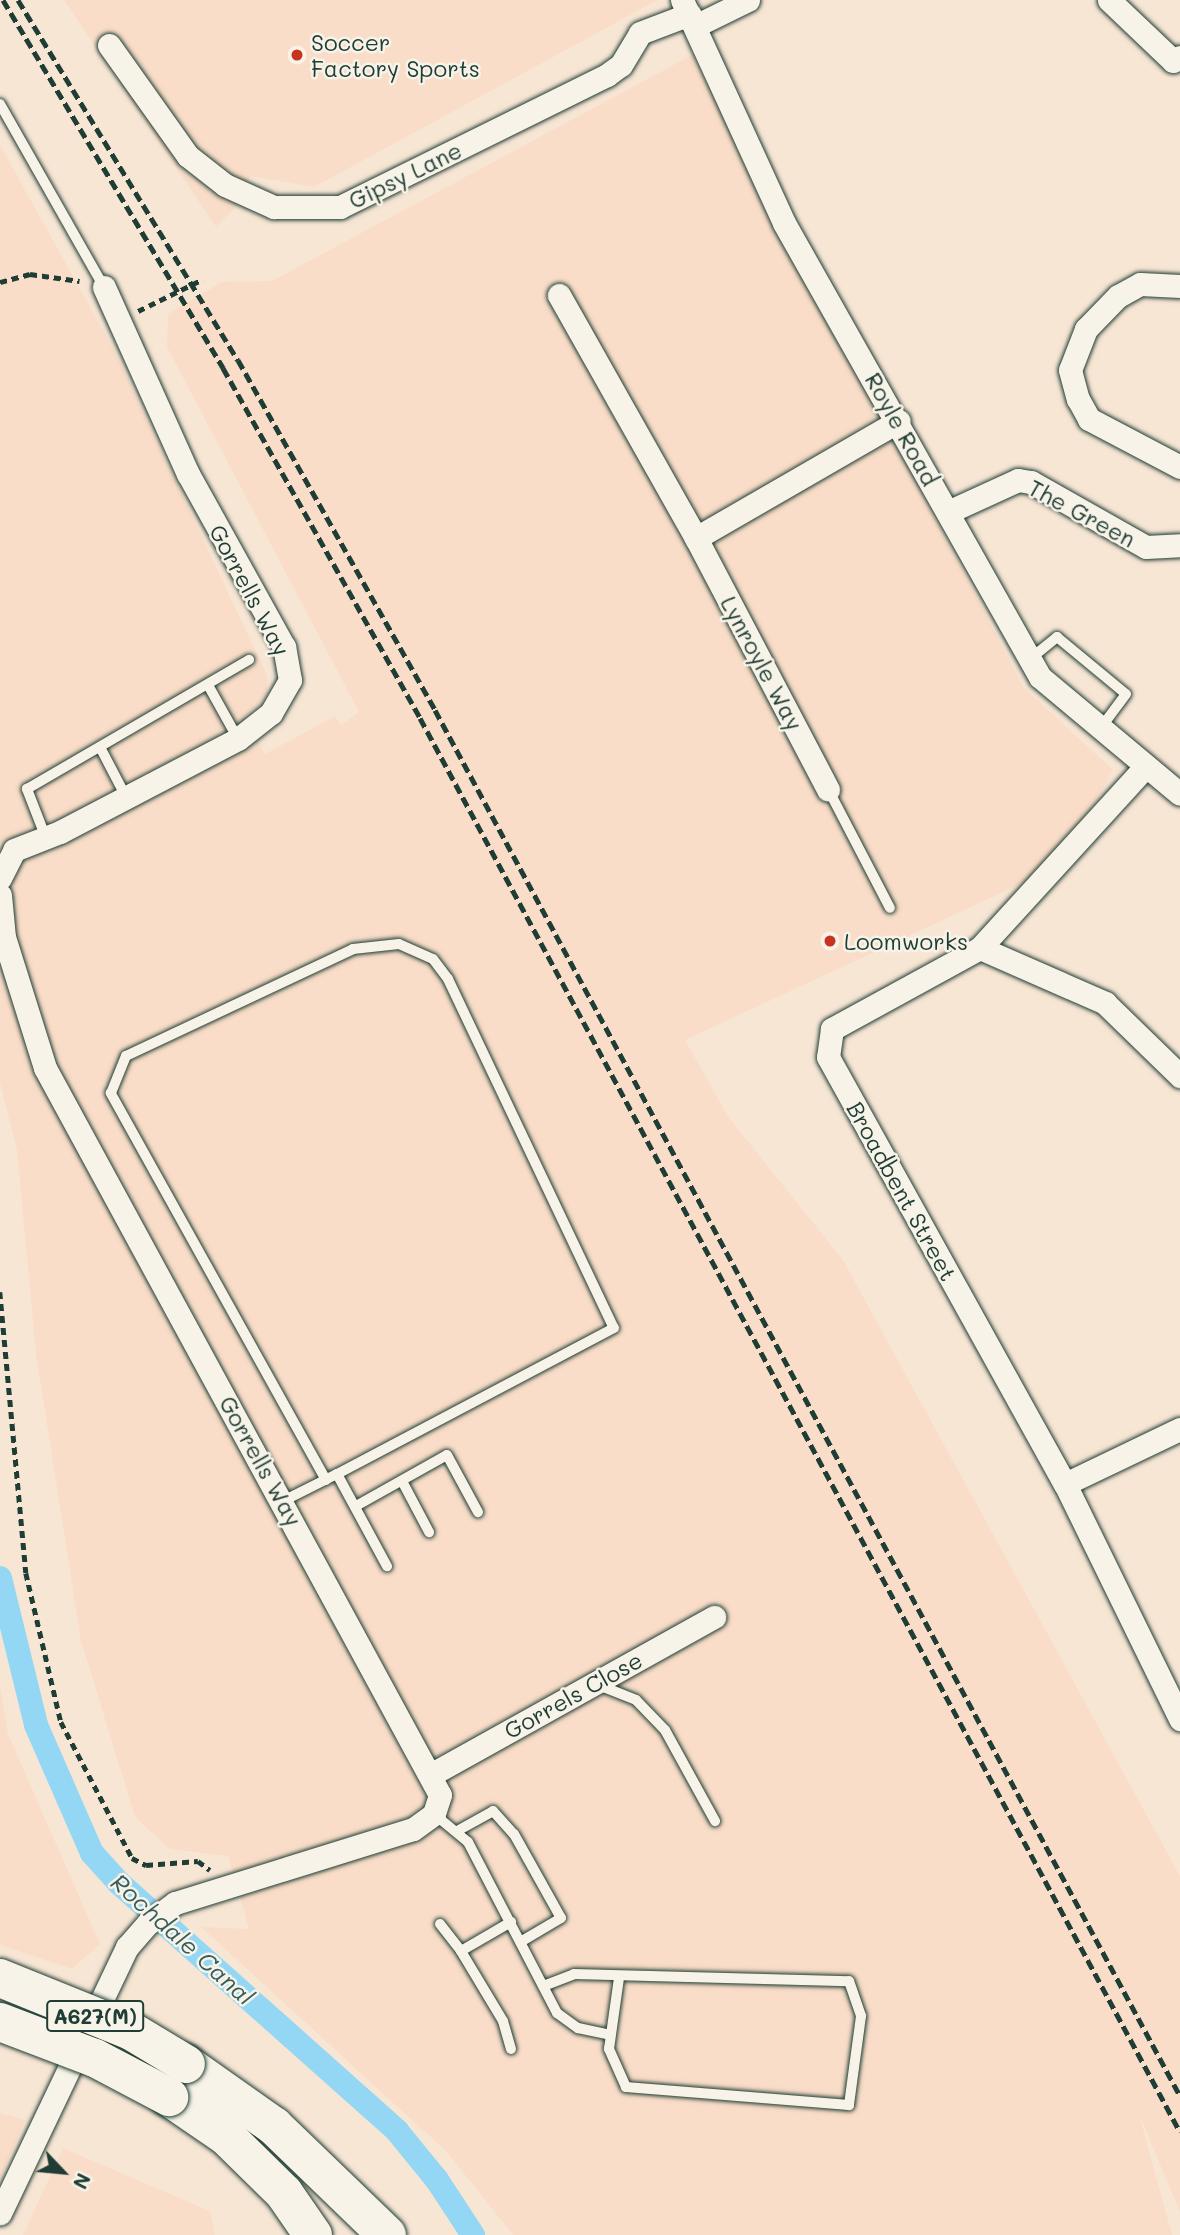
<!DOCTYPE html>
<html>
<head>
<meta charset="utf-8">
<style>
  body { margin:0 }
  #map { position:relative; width:1180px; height:2235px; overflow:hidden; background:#f8e6d5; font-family:Mali,sans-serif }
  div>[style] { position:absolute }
  .built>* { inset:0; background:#f9ddc8 }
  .canal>* { height:24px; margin:-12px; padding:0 12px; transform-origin:12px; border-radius:12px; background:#93d7f5 }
  .path>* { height:4.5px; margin-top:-2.25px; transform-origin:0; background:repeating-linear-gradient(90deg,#1f3d34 0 7px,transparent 0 12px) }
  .roads { filter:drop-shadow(0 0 2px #1f3d34) drop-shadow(0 0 2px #1f3d34) }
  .service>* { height:10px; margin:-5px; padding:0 5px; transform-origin:5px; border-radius:5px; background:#f7f3e8 }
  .minor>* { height:23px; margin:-11.5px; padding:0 11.5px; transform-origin:11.5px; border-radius:11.5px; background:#f7f3e8 }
  .motorway>* { height:38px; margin:-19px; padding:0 19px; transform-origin:19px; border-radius:19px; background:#f7f3e8 }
  .rail>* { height:5px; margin-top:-2.5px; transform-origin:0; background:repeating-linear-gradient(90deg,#1f3d34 0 10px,transparent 0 15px) }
  .bridges { filter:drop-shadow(0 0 2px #1f3d34) drop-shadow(0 0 2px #1f3d34) }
  .motorway-bridge>* { height:38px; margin:-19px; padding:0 19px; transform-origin:19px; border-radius:19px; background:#f7f3e8 }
  .dots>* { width:19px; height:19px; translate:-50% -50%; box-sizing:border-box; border:4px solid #f7f3e8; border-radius:50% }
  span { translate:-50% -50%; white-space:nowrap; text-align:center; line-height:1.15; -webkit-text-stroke:5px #f7f3e8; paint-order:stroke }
  .shield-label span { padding:2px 5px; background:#f7f3e8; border:2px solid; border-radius:5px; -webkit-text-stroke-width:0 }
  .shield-label { font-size:21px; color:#1f3d34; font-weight:700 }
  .poi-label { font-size:23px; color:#1f3d34 }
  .left { translate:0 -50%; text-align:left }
  .street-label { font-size:23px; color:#1f3d34 }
  .water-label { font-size:24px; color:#365c5b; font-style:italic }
  .north { position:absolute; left:28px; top:2137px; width:70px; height:70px; -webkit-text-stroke:5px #f7f3e8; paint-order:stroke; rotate:116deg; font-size:19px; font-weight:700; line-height:28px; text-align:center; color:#1f3d34 }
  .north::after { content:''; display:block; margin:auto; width:24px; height:32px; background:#1f3d34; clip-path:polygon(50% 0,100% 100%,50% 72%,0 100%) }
</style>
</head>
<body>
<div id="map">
  <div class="built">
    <div style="clip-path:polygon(64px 0,658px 0,314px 187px,250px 176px,237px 206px,216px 227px)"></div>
    <div style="clip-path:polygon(692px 55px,1024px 688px,1113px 770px,1061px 865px,685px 1040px,729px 1118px,843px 1260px,1180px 1876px,1180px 2212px,1139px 2114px,1172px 2235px,513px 2235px,447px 2152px,201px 1927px,249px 1929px,228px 1856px,170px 1849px,135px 1817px,81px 1641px,36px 1354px,17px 1150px,0 1083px,0 145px,115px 352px,267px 675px,267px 699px,244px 717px,265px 754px,335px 716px,341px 725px,359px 712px,167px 347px,168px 314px,222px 282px,272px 281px)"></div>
    <div style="clip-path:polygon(0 1688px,8px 1734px,100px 1944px,72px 1969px,0 1945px)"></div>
    <div style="clip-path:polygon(0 2113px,25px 2120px,0 2179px)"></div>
    <div style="clip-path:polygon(63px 2148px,210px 2211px,215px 2235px,23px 2235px)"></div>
  </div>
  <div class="canal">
    <div style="left:0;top:1578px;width:151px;rotate:76.2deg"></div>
    <div style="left:36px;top:1725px;width:140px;rotate:66.4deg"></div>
    <div style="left:92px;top:1853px;width:40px;rotate:48deg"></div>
    <div style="left:119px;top:1883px;width:373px;rotate:41.7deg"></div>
    <div style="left:397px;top:2131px;width:63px;rotate:50.8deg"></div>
    <div style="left:437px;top:2180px;width:66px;rotate:56.8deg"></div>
  </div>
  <div class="path">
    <div style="left:0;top:282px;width:31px;rotate:-15deg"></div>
    <div style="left:30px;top:274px;width:50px;rotate:8deg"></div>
    <div style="left:138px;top:311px;width:72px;rotate:-26.2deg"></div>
    <div style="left:0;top:1292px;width:282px;rotate:84.7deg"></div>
    <div style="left:26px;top:1573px;width:153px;rotate:76.8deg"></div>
    <div style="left:61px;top:1722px;width:153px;rotate:62.4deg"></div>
    <div style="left:132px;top:1858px;width:16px;rotate:27deg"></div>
    <div style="left:146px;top:1865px;width:52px;rotate:-4.4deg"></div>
    <div style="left:198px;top:1861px;width:15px;rotate:37deg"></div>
  </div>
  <div class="roads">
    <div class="service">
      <div style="left:0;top:104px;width:210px;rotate:60.4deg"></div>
      <div style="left:1030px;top:659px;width:35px;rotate:-39deg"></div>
      <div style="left:1057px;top:637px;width:89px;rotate:39.6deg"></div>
      <div style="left:1126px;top:694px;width:44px;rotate:126.6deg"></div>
      <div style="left:208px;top:685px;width:62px;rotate:60.9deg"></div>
      <div style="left:100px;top:747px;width:56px;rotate:62.5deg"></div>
      <div style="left:828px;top:789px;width:134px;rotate:62.5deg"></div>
      <div style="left:46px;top:838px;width:53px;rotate:-111.2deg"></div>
      <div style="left:27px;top:789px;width:257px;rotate:-30.2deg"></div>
      <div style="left:326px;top:1480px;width:443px;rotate:-119.1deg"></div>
      <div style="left:111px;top:1093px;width:40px;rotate:-68deg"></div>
      <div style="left:126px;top:1056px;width:251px;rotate:-25.2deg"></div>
      <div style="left:353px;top:949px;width:46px;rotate:-6.2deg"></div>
      <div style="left:399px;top:944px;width:37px;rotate:24deg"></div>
      <div style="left:433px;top:959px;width:25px;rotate:53deg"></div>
      <div style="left:448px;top:979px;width:386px;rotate:64.6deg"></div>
      <div style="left:614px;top:1328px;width:313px;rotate:152.2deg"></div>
      <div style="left:402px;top:1481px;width:58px;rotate:62.1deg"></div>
      <div style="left:283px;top:1501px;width:60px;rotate:-26.6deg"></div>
      <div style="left:337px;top:1474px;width:105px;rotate:61.5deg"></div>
      <div style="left:356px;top:1506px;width:104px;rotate:-29.3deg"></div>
      <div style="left:447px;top:1455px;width:65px;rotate:61.5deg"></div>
      <div style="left:596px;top:1684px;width:43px;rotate:21.8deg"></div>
      <div style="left:636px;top:1700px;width:42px;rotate:46deg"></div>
      <div style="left:665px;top:1730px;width:104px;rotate:61.2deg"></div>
      <div style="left:434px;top:1814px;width:44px;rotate:39.5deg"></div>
      <div style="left:468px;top:1842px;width:193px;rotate:62.5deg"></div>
      <div style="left:557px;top:2013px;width:26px;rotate:36deg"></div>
      <div style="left:578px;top:2028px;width:33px;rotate:12deg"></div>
      <div style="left:459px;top:1830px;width:39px;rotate:-29deg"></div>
      <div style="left:493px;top:1811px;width:31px;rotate:48deg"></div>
      <div style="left:514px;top:1834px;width:96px;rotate:60.8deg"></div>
      <div style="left:561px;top:1918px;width:45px;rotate:149.5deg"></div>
      <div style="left:440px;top:1924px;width:34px;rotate:52deg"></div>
      <div style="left:546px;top:1985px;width:30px;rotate:-21deg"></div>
      <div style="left:574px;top:1974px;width:275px;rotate:1.5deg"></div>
      <div style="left:849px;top:1981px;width:37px;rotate:71deg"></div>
      <div style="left:861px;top:2016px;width:90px;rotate:97.7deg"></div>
      <div style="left:849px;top:2105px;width:224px;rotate:-175.4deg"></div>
      <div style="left:626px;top:2087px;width:42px;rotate:-114.1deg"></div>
      <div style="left:609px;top:2049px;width:72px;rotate:-82deg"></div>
      <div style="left:511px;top:2049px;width:29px;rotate:-106deg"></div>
      <div style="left:503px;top:2021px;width:82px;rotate:-121deg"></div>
      <div style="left:461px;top:1951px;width:58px;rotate:-30.1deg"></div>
    </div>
    <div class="minor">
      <div style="left:682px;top:0;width:245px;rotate:65.4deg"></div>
      <div style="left:784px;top:223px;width:521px;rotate:60.58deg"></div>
      <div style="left:1040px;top:677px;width:182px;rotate:39.9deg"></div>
      <div style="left:1109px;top:0;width:88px;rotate:43.6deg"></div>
      <div style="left:1173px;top:61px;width:8px;rotate:-30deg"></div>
      <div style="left:695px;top:26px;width:59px;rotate:-26.1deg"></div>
      <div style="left:109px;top:45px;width:136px;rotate:54.6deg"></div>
      <div style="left:188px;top:156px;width:47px;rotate:38.1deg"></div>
      <div style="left:225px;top:185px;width:54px;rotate:24.2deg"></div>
      <div style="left:274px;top:207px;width:66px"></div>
      <div style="left:340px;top:207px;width:298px;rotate:-26.3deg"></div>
      <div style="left:607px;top:75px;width:17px;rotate:-36deg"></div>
      <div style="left:621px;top:65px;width:37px;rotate:-59deg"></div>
      <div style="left:640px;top:33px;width:53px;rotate:-20.8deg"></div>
      <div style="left:1180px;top:286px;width:40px;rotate:-177.1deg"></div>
      <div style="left:1140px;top:284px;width:25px;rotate:151deg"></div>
      <div style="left:1118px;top:296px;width:46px;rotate:134.1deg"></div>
      <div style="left:1086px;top:329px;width:44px;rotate:111.3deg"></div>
      <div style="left:1070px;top:370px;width:30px;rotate:75deg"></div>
      <div style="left:1078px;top:399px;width:23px;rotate:61deg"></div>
      <div style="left:1089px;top:419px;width:103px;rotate:27.8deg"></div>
      <div style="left:559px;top:295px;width:279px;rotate:60.6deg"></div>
      <div style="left:696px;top:538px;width:284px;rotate:62.3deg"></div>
      <div style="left:948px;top:512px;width:77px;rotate:-24.6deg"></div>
      <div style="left:1018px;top:480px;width:13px;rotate:9deg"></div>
      <div style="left:1031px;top:482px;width:132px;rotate:29.5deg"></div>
      <div style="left:1146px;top:547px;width:34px;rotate:-3deg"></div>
      <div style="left:696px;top:538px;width:234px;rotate:-30deg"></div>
      <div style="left:1146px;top:766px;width:246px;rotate:132.4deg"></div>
      <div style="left:980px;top:948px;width:169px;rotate:151.3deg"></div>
      <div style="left:832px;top:1029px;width:28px;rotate:98deg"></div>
      <div style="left:828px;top:1057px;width:488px;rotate:61deg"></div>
      <div style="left:1065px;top:1484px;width:262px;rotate:63.9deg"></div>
      <div style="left:0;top:878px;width:31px;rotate:-63deg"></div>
      <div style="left:14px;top:850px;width:49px;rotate:-21.4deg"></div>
      <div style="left:60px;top:832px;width:201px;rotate:-27.6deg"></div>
      <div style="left:238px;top:739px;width:42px;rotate:-38.2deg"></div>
      <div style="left:271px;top:713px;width:38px;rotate:-60deg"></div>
      <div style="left:290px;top:680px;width:34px;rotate:-100deg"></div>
      <div style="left:284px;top:647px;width:198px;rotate:-119deg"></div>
      <div style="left:188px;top:474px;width:205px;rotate:-114.2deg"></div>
      <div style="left:0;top:895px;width:42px;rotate:84.6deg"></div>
      <div style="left:4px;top:937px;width:137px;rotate:72.6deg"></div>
      <div style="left:45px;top:1068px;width:827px;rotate:61.48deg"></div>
      <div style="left:440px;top:1795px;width:20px;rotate:108deg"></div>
      <div style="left:434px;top:1814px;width:26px;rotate:144deg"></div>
      <div style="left:413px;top:1829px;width:249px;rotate:162.7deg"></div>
      <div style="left:175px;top:1903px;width:34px;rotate:143deg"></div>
      <div style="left:148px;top:1923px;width:32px;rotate:131deg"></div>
      <div style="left:127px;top:1947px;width:295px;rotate:115.5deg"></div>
      <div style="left:980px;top:948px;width:137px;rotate:23.7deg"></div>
      <div style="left:1105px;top:1003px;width:105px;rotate:44.2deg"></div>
      <div style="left:1065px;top:1484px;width:127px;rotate:-25.6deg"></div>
      <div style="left:432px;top:1774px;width:323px;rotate:-29.1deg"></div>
    </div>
    <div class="motorway">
      <div style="left:186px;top:2064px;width:108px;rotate:35.2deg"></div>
      <div style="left:274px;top:2126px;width:157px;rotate:44deg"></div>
      <div style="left:169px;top:2097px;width:69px;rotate:34.4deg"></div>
      <div style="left:226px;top:2136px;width:81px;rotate:44.5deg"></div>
      <div style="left:284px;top:2193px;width:51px;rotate:55.4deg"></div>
    </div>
  </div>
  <div class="rail">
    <div style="left:3px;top:0;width:429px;rotate:59.1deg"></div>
    <div style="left:223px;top:368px;width:402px;rotate:60.6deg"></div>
    <div style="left:420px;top:718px;width:1605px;rotate:61.74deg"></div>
    <div style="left:18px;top:0;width:422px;rotate:58.6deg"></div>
    <div style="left:238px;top:360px;width:402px;rotate:60.6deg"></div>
    <div style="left:435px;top:710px;width:1574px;rotate:61.74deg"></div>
  </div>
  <div class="bridges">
    <div class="motorway-bridge">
      <div style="left:0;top:1978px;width:141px;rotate:22deg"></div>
      <div style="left:131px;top:2031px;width:64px;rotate:31deg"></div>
      <div style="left:0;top:2022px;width:102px;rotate:20.8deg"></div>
      <div style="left:95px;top:2058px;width:84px;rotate:27.8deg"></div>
    </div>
  </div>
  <div class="dots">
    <div style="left:297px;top:55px;background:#c8321e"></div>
    <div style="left:830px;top:941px;background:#c8321e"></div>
  </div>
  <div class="shield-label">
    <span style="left:95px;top:2016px">A627(M)</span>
  </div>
  <div class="poi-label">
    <span class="left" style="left:311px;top:55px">Soccer<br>Factory Sports</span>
    <span class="left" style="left:844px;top:941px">Loomworks</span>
  </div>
  <div class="street-label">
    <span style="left:405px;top:175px;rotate:-26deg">Gipsy Lane</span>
    <span style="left:902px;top:429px;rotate:61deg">Royle Road</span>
    <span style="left:1082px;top:513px;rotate:28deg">The Green</span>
    <span style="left:250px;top:590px;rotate:62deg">Gorrells Way</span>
    <span style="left:762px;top:663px;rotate:62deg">Lynroyle Way</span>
    <span style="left:902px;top:1191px;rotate:61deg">Broadbent Street</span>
    <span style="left:261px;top:1461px;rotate:61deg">Gorrells Way</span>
    <span style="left:573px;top:1695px;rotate:-29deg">Gorrels Close</span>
  </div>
  <div class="water-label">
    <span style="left:183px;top:1939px;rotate:42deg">Rochdale Canal</span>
  </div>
  <div class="north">N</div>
</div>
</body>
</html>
